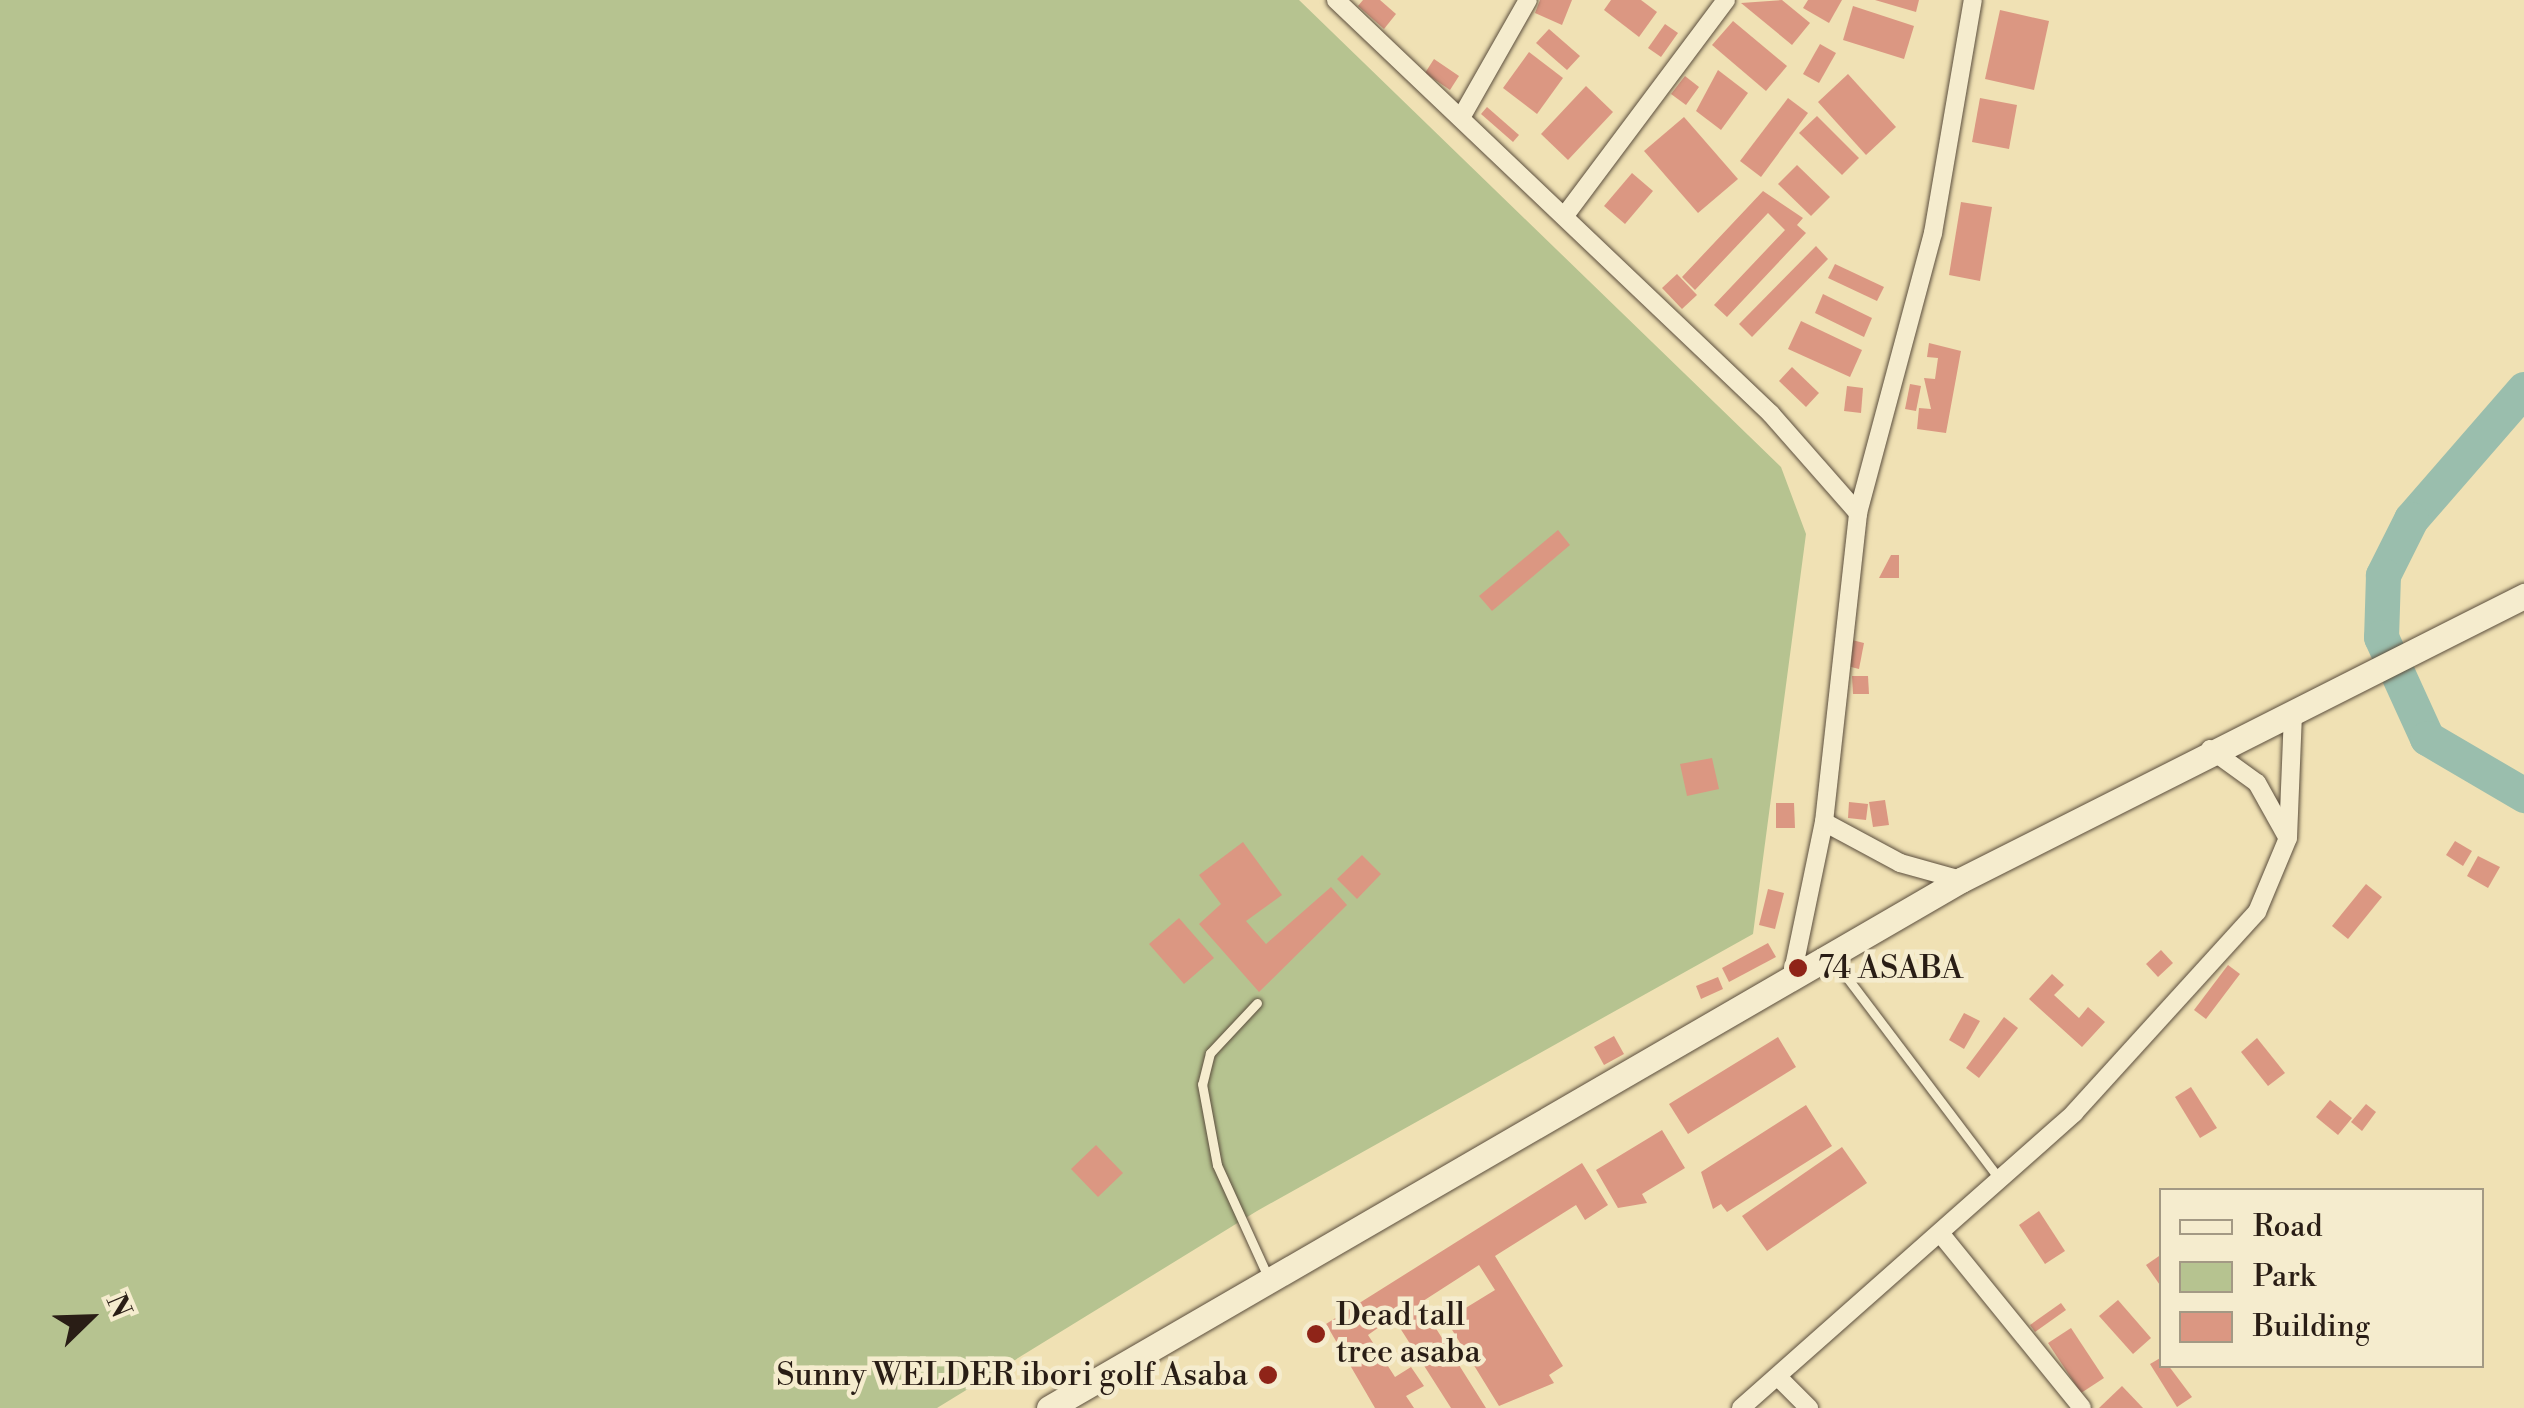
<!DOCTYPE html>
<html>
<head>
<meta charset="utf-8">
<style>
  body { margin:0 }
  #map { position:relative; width:2524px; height:1408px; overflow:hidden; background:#f0e1b4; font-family:"Libre Bodoni",serif }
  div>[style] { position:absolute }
  .green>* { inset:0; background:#b6c390 }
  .river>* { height:35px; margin:-17.5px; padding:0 17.5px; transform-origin:17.5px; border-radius:17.5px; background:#9abead }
  .building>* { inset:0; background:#db9782 }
  .roads { filter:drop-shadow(0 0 2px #5b4e3d) drop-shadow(0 0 2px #5b4e3d) }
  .service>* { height:9px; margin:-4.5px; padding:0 4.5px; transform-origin:4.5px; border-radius:4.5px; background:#f5ecce }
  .minor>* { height:18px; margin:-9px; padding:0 9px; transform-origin:9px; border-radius:9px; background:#f5ecce }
  .secondary>* { height:25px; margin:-12.5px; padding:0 12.5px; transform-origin:12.5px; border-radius:12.5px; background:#f5ecce }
  .dots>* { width:28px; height:28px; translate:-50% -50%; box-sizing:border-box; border:5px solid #f5ecce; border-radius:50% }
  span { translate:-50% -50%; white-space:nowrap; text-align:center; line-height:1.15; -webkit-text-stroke:9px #f5ecce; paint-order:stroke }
  .poi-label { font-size:32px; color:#291d15 }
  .left { translate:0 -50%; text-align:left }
  .right { translate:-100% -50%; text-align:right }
  .legend { position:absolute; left:2159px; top:1188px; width:325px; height:180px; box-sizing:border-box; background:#f5ecce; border:2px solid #a39984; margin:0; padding:12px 18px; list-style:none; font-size:30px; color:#291d15 }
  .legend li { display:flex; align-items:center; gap:20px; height:50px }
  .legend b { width:50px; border:2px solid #a39984 }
  .north { position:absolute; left:40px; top:1268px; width:100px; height:100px; -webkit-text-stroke:8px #f5ecce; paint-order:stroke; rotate:67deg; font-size:28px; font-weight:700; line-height:40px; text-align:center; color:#291d15 }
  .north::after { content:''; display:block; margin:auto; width:35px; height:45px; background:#291d15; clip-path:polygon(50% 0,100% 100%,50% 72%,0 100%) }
</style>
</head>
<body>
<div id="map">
  <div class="green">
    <div style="clip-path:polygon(0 0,1299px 0,1781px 467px,1806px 534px,1753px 934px,1257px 1211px,937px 1408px,0 1408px)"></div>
  </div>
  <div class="river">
    <div style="left:2524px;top:389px;width:172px;rotate:131deg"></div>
    <div style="left:2411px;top:519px;width:63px;rotate:116.6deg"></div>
    <div style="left:2383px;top:575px;width:62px;rotate:91.8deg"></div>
    <div style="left:2381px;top:637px;width:111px;rotate:65.5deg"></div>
    <div style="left:2427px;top:738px;width:113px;rotate:30.4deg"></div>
  </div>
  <div class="building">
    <div style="clip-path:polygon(1363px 0,1380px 0,1396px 14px,1384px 29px,1358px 6px)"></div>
    <div style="clip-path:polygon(1540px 0,1572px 0,1562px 25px,1535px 13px)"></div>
    <div style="clip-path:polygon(1611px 0,1641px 0,1657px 12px,1639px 37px,1604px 10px)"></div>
    <div style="clip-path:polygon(1782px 0,1810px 23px,1792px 45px,1741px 3px)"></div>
    <div style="clip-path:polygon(1808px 0,1842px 0,1829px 23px,1803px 8px)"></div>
    <div style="clip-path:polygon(1875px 0,1919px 0,1916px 12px)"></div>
    <div style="clip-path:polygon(1853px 6px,1914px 26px,1904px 59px,1843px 40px)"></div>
    <div style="clip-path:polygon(2000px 10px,2049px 21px,2034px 90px,1985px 79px)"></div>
    <div style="clip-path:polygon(1733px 21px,1787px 66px,1766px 91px,1712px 45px)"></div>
    <div style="clip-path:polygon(1665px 24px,1678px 33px,1661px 57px,1648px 48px)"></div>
    <div style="clip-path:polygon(1549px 29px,1580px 56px,1567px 70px,1536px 43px)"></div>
    <div style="clip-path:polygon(1820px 44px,1836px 53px,1819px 83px,1803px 74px)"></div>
    <div style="clip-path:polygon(1529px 52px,1563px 78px,1537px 114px,1503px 88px)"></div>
    <div style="clip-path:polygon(1434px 59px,1459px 76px,1450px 90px,1425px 73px)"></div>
    <div style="clip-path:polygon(1718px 70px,1748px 93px,1721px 130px,1696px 111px)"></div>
    <div style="clip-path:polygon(1848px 74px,1896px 127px,1866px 155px,1818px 102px)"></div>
    <div style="clip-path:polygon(1685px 76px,1699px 87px,1686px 105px,1671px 94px)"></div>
    <div style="clip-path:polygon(1586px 86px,1613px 112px,1568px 160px,1541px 134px)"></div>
    <div style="clip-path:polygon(1788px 98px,1808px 113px,1761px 177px,1740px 161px)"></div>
    <div style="clip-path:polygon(1980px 98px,2017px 105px,2009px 149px,1972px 142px)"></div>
    <div style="clip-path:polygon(1487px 107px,1519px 135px,1513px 142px,1481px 114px)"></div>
    <div style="clip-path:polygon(1817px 116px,1859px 158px,1842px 175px,1799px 133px)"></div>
    <div style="clip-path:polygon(1684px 117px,1738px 179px,1698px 213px,1644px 151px)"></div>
    <div style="clip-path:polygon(1797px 165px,1830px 197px,1811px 216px,1778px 184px)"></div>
    <div style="clip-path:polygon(1632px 173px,1653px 191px,1625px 224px,1604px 206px)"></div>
    <div style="clip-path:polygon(1763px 191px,1803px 218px,1797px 225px,1806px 233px,1727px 317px,1714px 305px,1785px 230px,1768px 213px,1695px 290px,1682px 277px)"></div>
    <div style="clip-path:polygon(1961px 202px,1992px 207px,1980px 281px,1949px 275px)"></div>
    <div style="clip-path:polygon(1816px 246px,1828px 259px,1752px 337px,1739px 324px)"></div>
    <div style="clip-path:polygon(1835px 264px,1884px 287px,1877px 301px,1828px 278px)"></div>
    <div style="clip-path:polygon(1677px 274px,1697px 295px,1682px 309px,1662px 288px)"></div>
    <div style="clip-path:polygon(1823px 294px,1872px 318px,1864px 337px,1815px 313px)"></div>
    <div style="clip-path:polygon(1801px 321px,1862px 350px,1850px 377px,1788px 349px)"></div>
    <div style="clip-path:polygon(1929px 343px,1961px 351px,1946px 433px,1917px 429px,1919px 408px,1931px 409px,1924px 378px,1935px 379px,1938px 358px,1927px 357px)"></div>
    <div style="clip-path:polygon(1792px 367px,1819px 393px,1806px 407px,1779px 381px)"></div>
    <div style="clip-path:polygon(1910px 384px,1921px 386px,1916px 411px,1905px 409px)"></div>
    <div style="clip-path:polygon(1847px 386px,1863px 388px,1861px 413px,1844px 411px)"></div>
    <div style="clip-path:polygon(1558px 530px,1570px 545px,1492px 611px,1479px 596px)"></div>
    <div style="clip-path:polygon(1891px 555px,1899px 555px,1899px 578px,1879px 578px)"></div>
    <div style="clip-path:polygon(1852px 640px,1864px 643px,1859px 669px,1847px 666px)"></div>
    <div style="clip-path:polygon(1852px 676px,1868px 676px,1869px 694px,1853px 694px)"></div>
    <div style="clip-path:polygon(1712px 758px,1719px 789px,1687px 796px,1680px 764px)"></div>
    <div style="clip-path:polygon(1885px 800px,1889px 825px,1873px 827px,1869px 802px)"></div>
    <div style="clip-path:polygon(1849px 802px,1868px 804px,1866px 820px,1848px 818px)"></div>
    <div style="clip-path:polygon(1776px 803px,1794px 803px,1795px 828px,1776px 828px)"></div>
    <div style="clip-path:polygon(2455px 841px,2472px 851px,2463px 866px,2446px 855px)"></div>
    <div style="clip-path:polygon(1243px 842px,1282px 895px,1246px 921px,1266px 944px,1331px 887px,1347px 905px,1259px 992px,1199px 924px,1221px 904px,1199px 875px)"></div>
    <div style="clip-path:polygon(1362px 855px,1381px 874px,1357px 899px,1337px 879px)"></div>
    <div style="clip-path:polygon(2478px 856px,2500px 867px,2488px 888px,2467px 876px)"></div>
    <div style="clip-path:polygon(2366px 884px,2382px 897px,2348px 939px,2332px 926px)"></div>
    <div style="clip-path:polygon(1768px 889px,1784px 893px,1775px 929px,1759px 925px)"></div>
    <div style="clip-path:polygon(1179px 918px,1214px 958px,1184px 984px,1149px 944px)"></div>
    <div style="clip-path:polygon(1768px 943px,1776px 957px,1729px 982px,1722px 968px)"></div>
    <div style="clip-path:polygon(2161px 950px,2173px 963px,2158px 977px,2146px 964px)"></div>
    <div style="clip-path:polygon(2228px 965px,2240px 974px,2206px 1019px,2194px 1010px)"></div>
    <div style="clip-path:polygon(2052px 974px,2064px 985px,2054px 995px,2079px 1018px,2088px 1007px,2105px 1022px,2082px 1047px,2029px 999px)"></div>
    <div style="clip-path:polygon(1718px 977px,1723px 989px,1701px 999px,1696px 986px)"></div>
    <div style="clip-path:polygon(1964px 1013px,1980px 1021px,1964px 1049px,1949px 1040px)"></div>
    <div style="clip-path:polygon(2004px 1017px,2018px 1028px,1979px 1078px,1966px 1068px)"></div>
    <div style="clip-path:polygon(1614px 1036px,1624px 1054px,1604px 1065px,1594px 1047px)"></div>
    <div style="clip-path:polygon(1778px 1037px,1796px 1067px,1688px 1134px,1669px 1104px)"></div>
    <div style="clip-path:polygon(2257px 1038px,2285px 1073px,2268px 1086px,2241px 1052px)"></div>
    <div style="clip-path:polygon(2191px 1087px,2217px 1128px,2200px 1138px,2175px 1097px)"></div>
    <div style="clip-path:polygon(2330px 1100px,2352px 1118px,2338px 1135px,2316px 1117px)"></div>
    <div style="clip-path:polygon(2366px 1104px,2376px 1112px,2362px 1131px,2351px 1122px)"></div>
    <div style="clip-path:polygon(1806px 1105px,1832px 1146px,1727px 1212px,1721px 1204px,1713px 1209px,1701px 1172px)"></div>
    <div style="clip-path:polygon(1662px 1130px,1685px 1168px,1642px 1194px,1647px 1203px,1618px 1208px,1596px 1170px)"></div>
    <div style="clip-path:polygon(1096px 1145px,1123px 1173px,1098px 1197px,1071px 1169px)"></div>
    <div style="clip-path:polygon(1842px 1147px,1867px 1183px,1767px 1251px,1742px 1216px)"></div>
    <div style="clip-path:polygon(1582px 1163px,1608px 1205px,1585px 1220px,1576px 1205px,1495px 1256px,1563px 1366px,1549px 1375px,1554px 1383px,1499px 1406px,1446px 1320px,1495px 1290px,1479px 1265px,1420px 1303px,1486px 1408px,1451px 1408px,1393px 1317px,1368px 1335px,1395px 1377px,1411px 1367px,1424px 1386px,1406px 1396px,1414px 1408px,1375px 1408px,1326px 1324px)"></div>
    <div style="clip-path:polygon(2039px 1211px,2065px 1251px,2045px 1264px,2019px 1225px)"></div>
    <div style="clip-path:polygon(2162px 1254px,2162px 1288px,2146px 1265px)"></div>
    <div style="clip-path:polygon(2118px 1300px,2151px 1338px,2133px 1354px,2099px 1316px)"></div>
    <div style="clip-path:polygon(2061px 1303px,2066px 1310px,2035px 1332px,2030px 1325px)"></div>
    <div style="clip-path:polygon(2071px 1328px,2104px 1378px,2081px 1393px,2048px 1343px)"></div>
    <div style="clip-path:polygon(2162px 1357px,2192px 1397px,2177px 1407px,2150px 1364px)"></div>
    <div style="clip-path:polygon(2122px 1386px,2143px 1408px,2099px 1408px)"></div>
  </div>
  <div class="roads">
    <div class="service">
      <div style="left:1833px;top:959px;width:277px;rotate:52.9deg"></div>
      <div style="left:1257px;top:1003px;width:69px;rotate:133.2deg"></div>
      <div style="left:1210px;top:1053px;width:32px;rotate:104deg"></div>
      <div style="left:1202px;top:1084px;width:82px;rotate:79.5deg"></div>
      <div style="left:1217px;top:1165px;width:125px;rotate:65.5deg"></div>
    </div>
    <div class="minor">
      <div style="left:1336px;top:0;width:601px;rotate:43.58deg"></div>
      <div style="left:1771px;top:414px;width:132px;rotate:48.7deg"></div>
      <div style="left:1462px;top:116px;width:133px;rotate:-60.4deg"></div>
      <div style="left:1566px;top:214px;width:267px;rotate:-53.2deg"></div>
      <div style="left:2210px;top:749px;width:58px;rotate:35.9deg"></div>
      <div style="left:2257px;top:783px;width:62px;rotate:60.9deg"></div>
      <div style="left:1824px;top:822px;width:86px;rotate:28.3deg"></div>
      <div style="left:1900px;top:863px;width:63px;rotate:15.6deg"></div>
      <div style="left:1791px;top:981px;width:162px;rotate:-78.3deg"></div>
      <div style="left:1824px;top:822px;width:311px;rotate:-83.7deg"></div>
      <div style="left:1858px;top:513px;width:290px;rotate:-75deg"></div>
      <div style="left:1933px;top:233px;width:236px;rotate:-80.3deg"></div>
      <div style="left:1940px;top:1233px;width:225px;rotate:50.9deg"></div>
      <div style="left:1778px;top:1377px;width:44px;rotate:45deg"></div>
      <div style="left:1741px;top:1408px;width:445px;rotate:-41.5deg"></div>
      <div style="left:2074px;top:1113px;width:272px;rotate:-47.7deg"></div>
      <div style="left:2257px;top:912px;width:80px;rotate:-67.3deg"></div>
      <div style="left:2288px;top:838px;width:125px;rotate:-87.7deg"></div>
    </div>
    <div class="secondary">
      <div style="left:1049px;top:1408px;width:1054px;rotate:-30.07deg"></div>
      <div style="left:1961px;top:880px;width:631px;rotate:-26.77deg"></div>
    </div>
  </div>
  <div class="dots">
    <div style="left:1798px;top:968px;background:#8f2418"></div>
    <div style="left:1316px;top:1334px;background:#8f2418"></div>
    <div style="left:1268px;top:1375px;background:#8f2418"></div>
  </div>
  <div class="poi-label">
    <span class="left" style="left:1818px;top:968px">74 ASABA</span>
    <span class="left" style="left:1336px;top:1334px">Dead tall<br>tree asaba</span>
    <span class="right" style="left:1248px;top:1375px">Sunny WELDER ibori golf Asaba</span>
  </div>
  <ul class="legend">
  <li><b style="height:12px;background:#f5ecce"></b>Road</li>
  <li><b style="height:28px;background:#b6c390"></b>Park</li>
  <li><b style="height:28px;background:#db9782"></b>Building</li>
  </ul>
  <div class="north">N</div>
</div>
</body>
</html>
